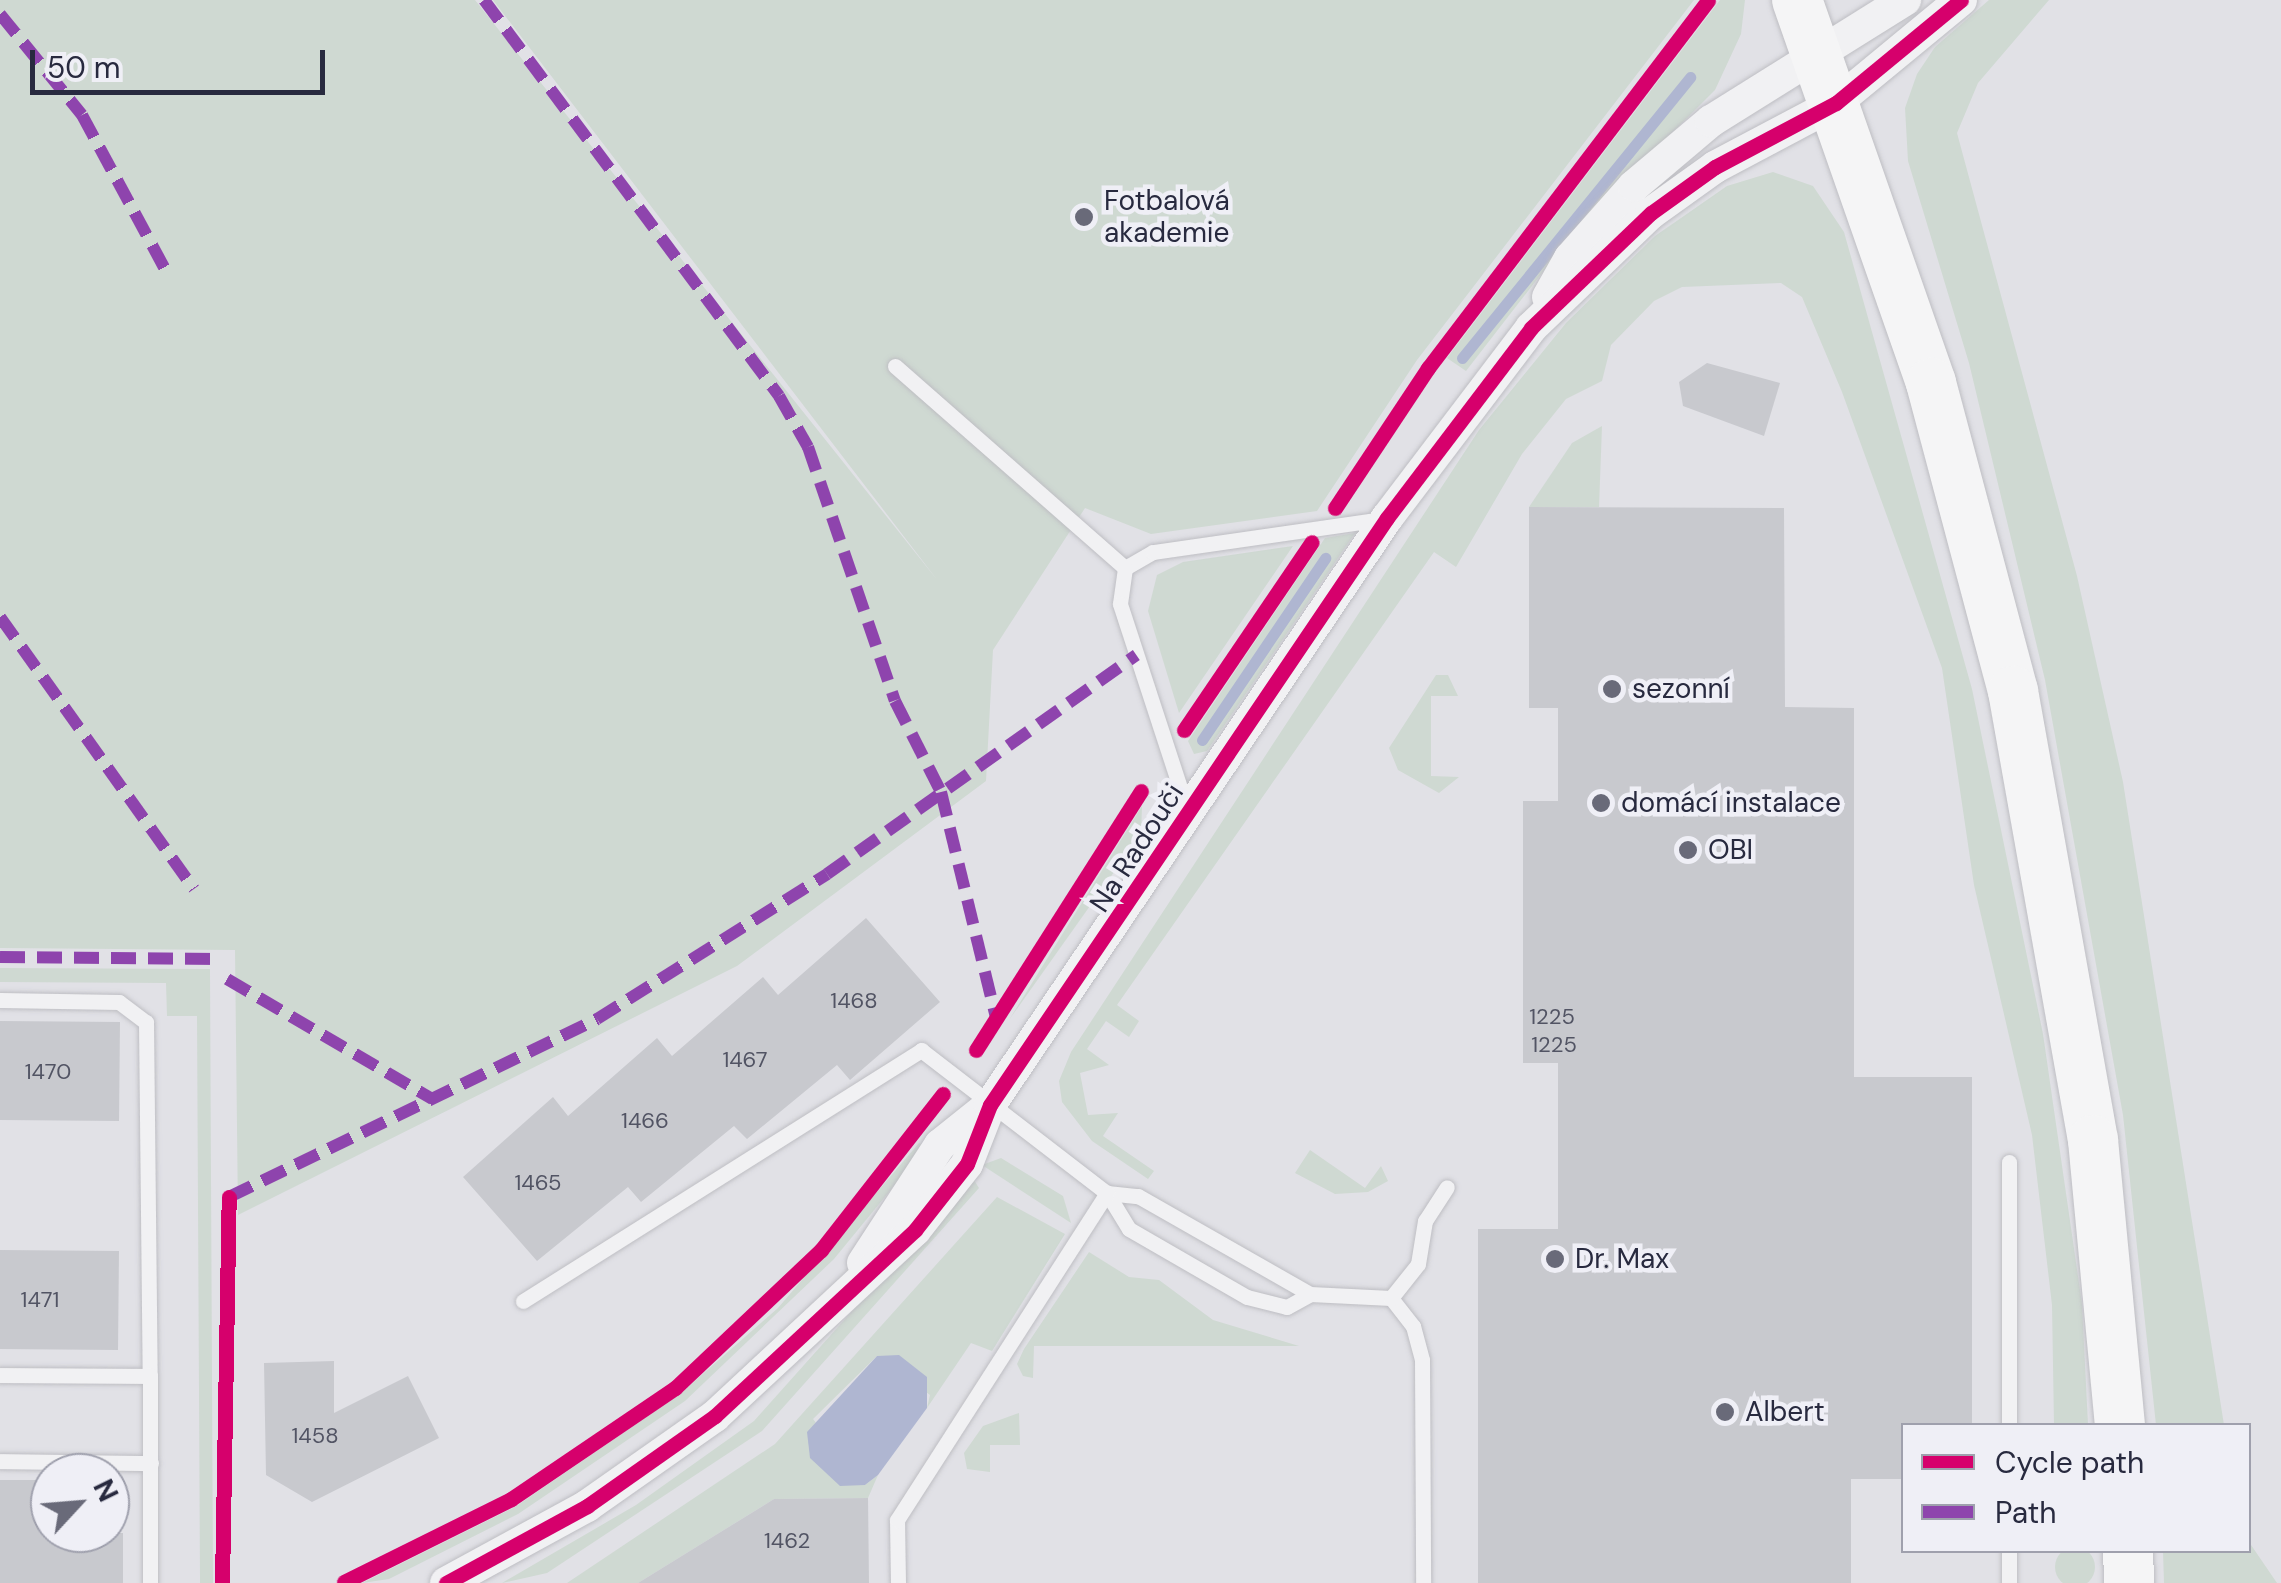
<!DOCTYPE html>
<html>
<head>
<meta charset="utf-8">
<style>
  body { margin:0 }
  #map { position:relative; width:2281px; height:1583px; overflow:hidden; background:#e1e1e6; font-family:"DM Sans",sans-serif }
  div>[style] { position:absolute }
  .green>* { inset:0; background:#cfd9d2 }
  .round { border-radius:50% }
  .water>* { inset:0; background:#afb6d1 }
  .stream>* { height:11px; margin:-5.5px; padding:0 5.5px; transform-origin:5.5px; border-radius:5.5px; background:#afb6d1 }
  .building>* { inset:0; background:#c8c9ce }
  .roads { filter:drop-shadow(0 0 2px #bebec3) drop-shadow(0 0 2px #bebec3) }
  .lane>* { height:15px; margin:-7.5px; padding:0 7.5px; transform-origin:7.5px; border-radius:7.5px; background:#f1f1f3 }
  .street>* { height:32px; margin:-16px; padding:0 16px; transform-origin:16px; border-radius:16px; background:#f1f1f3 }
  .primary>* { height:50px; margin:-25px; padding:0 25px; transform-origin:25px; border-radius:25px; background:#f5f5f6 }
  .quiet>* { height:12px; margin-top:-6px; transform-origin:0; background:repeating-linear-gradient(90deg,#8e44ad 0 25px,transparent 0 37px) }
  .cycleway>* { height:15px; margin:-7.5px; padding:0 7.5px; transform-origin:7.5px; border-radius:7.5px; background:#d6006c }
  .dots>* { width:28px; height:28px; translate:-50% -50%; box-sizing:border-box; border:5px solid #efeff6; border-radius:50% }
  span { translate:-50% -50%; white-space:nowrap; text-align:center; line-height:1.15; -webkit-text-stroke:9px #efeff6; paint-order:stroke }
  .number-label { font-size:22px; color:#525464 }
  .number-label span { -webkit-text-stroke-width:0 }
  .poi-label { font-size:28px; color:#282a3f }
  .left { translate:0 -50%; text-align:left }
  .street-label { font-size:28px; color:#282a3f }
  .legend { position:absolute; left:1901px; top:1423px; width:350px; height:130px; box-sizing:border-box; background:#efeff6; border:2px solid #9fa0ad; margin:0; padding:12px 18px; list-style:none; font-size:30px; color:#282a3f }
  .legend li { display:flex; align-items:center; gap:20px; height:50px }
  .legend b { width:50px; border:2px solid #9fa0ad }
  .north { position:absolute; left:30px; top:1453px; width:100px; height:100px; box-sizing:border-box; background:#efeff6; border:2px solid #9fa0ad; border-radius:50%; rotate:64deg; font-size:28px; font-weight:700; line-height:40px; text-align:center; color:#282a3f }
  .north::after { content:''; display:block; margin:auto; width:35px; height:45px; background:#696a79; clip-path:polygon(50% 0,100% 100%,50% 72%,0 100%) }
  .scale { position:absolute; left:30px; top:50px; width:295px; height:45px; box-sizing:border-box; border:5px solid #282a3f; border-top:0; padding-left:12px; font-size:30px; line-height:35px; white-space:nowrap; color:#282a3f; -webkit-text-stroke:8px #efeff6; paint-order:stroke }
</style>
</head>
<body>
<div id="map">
  <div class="green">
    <div style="clip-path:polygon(0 0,475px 0,938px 581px,493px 0,1694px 0,1417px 360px,1317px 511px,1151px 534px,1085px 508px,993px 650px,986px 781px,737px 966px,238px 1215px,235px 950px,0 948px)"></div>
    <div style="clip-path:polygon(1720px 0,1745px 0,1741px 34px,1715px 90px,1576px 229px,1466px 371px,1447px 358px)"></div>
    <div style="clip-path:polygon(1989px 0,2049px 0,1978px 83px,1957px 133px,2077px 576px,2123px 782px,2224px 1425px,2156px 1425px,2123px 1115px,2045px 680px,1969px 363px,1908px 161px,1905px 108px,1917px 74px,1935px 47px)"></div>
    <div style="clip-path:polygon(1773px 172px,1813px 186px,1844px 232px,1972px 689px,2043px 1034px,2082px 1304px,2088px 1425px,2054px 1425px,2052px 1305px,2032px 1135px,1974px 885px,1942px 668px,1842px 392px,1802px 297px,1781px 283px,1682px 287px,1654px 301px,1611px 345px,1602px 381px,1566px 399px,1522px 454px,1456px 567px,1434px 552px,1117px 1005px,1139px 1021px,1129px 1037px,1106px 1021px,1087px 1049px,1109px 1065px,1080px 1073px,1088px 1115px,1118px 1113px,1103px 1136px,1154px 1171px,1148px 1179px,1092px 1141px,1062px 1102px,1059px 1081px,1071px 1052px,1479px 430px,1566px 323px,1655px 236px,1727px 186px)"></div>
    <div style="clip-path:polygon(1602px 426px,1599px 507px,1529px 507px,1572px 443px)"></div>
    <div style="clip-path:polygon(1355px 533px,1207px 751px,1194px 754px,1188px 741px,1325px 538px)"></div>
    <div style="clip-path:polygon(1293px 546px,1179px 713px,1148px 611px,1157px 575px,1183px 562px)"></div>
    <div style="clip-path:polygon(1436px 675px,1448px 675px,1458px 696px,1431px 696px,1431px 776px,1459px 777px,1439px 793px,1398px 770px,1389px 748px)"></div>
    <div style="clip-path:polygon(1142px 806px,1141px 834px,1009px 1020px)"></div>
    <div style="clip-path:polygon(0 968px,210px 969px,213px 1583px,200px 1583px,197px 1016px,167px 1016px,166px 983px,0 982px)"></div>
    <div style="clip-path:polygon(919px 1143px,925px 1148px,834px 1259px,685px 1401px,518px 1514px,389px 1579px,362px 1583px,515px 1507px,680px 1394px,778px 1308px)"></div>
    <div style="clip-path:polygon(1310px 1150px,1365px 1188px,1381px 1166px,1388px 1181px,1368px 1192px,1335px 1194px,1295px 1173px)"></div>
    <div style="clip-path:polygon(1001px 1158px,1063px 1196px,1071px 1223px,982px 1165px)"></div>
    <div style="clip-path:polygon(972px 1177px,979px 1188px,762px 1431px,547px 1573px,502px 1583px,636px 1505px,754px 1421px)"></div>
    <div style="clip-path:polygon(997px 1197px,1065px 1234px,992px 1351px,971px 1343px,927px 1408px,930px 1395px,877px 1356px,813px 1419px,865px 1485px,878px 1475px,868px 1498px,774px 1499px,638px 1583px,567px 1583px,775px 1444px)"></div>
    <div style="clip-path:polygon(1089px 1252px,1129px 1277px,1159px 1280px,1213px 1320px,1299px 1346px,1034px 1346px,1033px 1378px,1023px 1376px,1017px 1364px,1024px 1349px)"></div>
    <div style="clip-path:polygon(1019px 1413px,1020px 1445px,990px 1445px,990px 1472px,967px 1469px,964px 1453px,983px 1426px)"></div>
    <div style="clip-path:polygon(2249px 1542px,2277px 1583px,2164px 1583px,2163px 1551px,2248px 1550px)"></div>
    <div class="round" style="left:2055px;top:1547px;width:40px;height:40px"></div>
  </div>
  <div class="water">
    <div style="clip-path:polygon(899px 1355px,927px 1377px,927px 1408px,878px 1475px,865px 1485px,840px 1486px,810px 1458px,807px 1432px,877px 1356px)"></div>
  </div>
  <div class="stream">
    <div style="left:1462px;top:358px;width:362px;rotate:-50.9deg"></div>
    <div style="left:1202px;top:740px;width:220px;rotate:-55.9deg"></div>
  </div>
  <div class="building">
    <div style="clip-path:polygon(1707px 363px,1780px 383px,1764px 436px,1683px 406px,1679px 382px)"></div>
    <div style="clip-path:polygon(1529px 507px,1784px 508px,1785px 707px,1854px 708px,1854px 1077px,1972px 1077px,1972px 1426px,1904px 1426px,1904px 1479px,1851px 1479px,1851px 1583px,1478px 1583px,1478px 1229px,1558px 1229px,1558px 1063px,1523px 1063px,1523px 801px,1558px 801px,1558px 708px,1529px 708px)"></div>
    <div style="clip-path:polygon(866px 918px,940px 1002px,850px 1080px,837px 1065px,747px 1139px,734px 1126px,641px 1202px,628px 1187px,537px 1261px,463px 1177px,553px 1097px,568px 1116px,657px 1038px,672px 1056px,763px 977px,778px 995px)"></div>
    <div style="clip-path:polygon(0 1021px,120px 1022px,119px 1121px,0 1120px)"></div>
    <div style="clip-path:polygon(0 1250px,119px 1251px,118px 1350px,0 1349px)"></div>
    <div style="clip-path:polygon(334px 1361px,334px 1413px,408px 1376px,439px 1438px,312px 1502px,266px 1475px,264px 1363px)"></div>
    <div style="clip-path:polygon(0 1480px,50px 1480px,50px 1533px,123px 1533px,123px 1583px,0 1583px)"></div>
    <div style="clip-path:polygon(868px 1498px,869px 1583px,638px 1583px,774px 1499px)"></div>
  </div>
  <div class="roads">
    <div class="lane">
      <div style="left:895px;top:366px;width:306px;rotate:41.3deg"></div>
      <div style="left:1125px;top:568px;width:32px;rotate:-30deg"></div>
      <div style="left:1153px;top:552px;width:232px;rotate:-8.2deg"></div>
      <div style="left:1125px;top:568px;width:36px;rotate:98deg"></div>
      <div style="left:1120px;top:604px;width:219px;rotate:71.9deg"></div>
      <div style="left:0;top:1000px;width:119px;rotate:1deg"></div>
      <div style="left:119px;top:1002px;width:34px;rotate:37deg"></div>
      <div style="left:146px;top:1022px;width:354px;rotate:89.4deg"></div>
      <div style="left:150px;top:1376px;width:150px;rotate:-179.6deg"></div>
      <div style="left:2009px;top:1162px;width:264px;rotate:90deg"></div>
      <div style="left:1107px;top:1193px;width:31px;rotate:6deg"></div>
      <div style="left:1138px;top:1196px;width:198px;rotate:29.7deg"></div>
      <div style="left:1310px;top:1294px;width:81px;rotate:2.8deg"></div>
      <div style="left:1391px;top:1298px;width:36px;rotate:52deg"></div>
      <div style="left:1413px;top:1326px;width:35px;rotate:75deg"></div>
      <div style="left:1422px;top:1360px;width:223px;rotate:89.7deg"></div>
      <div style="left:1391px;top:1298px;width:43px;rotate:-51.5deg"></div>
      <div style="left:1418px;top:1264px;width:44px;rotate:-80.8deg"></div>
      <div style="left:1425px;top:1221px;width:40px;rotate:-57.1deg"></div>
      <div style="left:523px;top:1301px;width:471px;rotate:-32.2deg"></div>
      <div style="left:921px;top:1050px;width:235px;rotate:37.6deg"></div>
      <div style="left:1107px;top:1193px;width:42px;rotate:58.6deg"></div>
      <div style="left:1129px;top:1229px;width:136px;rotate:30deg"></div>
      <div style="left:1247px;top:1297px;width:41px;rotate:14deg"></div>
      <div style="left:1287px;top:1307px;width:26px;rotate:-29deg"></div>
      <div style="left:0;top:1461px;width:151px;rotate:0.8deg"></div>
      <div style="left:2009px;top:1550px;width:33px;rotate:90deg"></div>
      <div style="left:150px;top:1583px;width:207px;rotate:-90deg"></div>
      <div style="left:898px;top:1583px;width:63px;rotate:-90.9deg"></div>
      <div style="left:897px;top:1520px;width:389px;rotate:-57.3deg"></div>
    </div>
    <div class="street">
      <div style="left:1548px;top:297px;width:45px;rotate:-60.6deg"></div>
      <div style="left:1570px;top:258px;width:96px;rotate:-48.4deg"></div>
      <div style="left:1634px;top:186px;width:101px;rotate:-40.2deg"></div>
      <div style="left:1711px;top:121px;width:229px;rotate:-32deg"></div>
      <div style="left:863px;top:1263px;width:141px;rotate:-56.9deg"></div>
      <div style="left:940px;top:1145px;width:64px;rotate:-38.7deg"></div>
      <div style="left:446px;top:1583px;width:161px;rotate:-28.6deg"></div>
      <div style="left:587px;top:1506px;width:156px;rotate:-35.1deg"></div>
      <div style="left:715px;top:1416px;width:273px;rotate:-42.9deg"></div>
      <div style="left:915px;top:1230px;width:84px;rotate:-51.8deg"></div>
      <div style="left:967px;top:1164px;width:63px;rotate:-68.7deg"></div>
      <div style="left:990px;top:1105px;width:709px;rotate:-55.93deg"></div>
      <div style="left:1387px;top:518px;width:238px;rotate:-52.8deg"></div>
      <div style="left:1531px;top:328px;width:166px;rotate:-43.8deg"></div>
      <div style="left:1651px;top:213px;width:79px;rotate:-35.7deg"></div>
      <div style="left:1715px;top:167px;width:137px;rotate:-27.9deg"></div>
      <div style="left:1836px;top:103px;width:162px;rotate:-39.5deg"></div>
    </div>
    <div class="primary">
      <div style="left:1797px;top:0;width:406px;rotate:70.7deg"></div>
      <div style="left:1931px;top:383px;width:319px;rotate:75.1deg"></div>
      <div style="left:2013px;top:691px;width:456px;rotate:79.9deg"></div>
      <div style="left:2093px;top:1140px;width:287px;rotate:84.6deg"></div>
      <div style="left:2128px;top:1550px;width:33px;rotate:88deg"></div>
    </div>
  </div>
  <div class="quiet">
    <div style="left:484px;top:0;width:494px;rotate:53.3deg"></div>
    <div style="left:779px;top:396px;width:59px;rotate:60.4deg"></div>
    <div style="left:808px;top:447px;width:268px;rotate:71.1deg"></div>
    <div style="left:895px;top:701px;width:102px;rotate:63.2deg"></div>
    <div style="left:941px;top:792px;width:232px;rotate:76.3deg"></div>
    <div style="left:0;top:14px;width:130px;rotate:50.9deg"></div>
    <div style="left:82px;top:115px;width:175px;rotate:61.7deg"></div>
    <div style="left:0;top:617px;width:334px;rotate:54.5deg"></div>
    <div style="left:0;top:957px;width:220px;rotate:0.5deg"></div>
    <div style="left:227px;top:979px;width:238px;rotate:30.3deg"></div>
    <div style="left:229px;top:1197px;width:409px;rotate:-25.8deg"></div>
    <div style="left:597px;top:1019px;width:272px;rotate:-32.2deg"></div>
    <div style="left:827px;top:874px;width:379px;rotate:-35.3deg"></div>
  </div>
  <div class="cycleway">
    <div style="left:1335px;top:508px;width:168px;rotate:-56.4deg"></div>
    <div style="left:1428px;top:368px;width:462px;rotate:-52.7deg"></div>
    <div style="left:1184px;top:730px;width:227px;rotate:-55.8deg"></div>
    <div style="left:976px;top:1050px;width:307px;rotate:-57.5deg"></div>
    <div style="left:344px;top:1582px;width:186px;rotate:-26.4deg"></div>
    <div style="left:511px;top:1499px;width:198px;rotate:-34.1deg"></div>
    <div style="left:675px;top:1388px;width:201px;rotate:-43.4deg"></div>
    <div style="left:821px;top:1250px;width:198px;rotate:-52deg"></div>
    <div style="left:222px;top:1583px;width:386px;rotate:-89deg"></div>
    <div style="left:446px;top:1583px;width:161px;rotate:-28.6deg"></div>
    <div style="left:587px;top:1506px;width:156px;rotate:-35.1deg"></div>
    <div style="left:715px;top:1416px;width:273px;rotate:-42.9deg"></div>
    <div style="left:915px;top:1230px;width:84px;rotate:-51.8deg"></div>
    <div style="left:967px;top:1164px;width:63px;rotate:-68.7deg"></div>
    <div style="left:990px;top:1105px;width:709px;rotate:-55.93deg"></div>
    <div style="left:1387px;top:518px;width:238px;rotate:-52.8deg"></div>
    <div style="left:1531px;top:328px;width:166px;rotate:-43.8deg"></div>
    <div style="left:1651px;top:213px;width:79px;rotate:-35.7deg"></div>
    <div style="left:1715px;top:167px;width:137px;rotate:-27.9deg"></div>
    <div style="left:1836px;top:103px;width:162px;rotate:-39.5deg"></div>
  </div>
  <div class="dots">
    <div style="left:1084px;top:217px;background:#696a79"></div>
    <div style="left:1612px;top:689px;background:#696a79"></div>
    <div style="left:1601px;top:803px;background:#696a79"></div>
    <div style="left:1688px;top:850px;background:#696a79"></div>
    <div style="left:1555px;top:1259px;background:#696a79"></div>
    <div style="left:1725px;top:1412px;background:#696a79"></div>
  </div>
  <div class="number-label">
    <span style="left:854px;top:1001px">1468</span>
    <span style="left:1552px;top:1017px">1225</span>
    <span style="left:1554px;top:1045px">1225</span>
    <span style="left:745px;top:1060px">1467</span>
    <span style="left:48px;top:1072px">1470</span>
    <span style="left:645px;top:1121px">1466</span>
    <span style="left:538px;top:1183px">1465</span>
    <span style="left:40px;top:1300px">1471</span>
    <span style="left:315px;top:1436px">1458</span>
    <span style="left:787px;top:1541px">1462</span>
  </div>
  <div class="poi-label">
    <span class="left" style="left:1104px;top:217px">Fotbalová<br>akademie</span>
    <span class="left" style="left:1632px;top:689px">sezonní</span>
    <span class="left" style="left:1621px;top:803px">domácí instalace</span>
    <span class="left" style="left:1708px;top:850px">OBI</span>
    <span class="left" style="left:1575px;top:1259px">Dr. Max</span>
    <span class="left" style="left:1745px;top:1412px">Albert</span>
  </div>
  <div class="street-label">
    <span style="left:1137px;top:848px;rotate:-57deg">Na Radouči</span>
  </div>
  <ul class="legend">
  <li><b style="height:12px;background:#d6006c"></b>Cycle path</li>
  <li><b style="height:12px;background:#8e44ad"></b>Path</li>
  </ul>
  <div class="north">N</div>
  <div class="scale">50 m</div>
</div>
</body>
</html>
